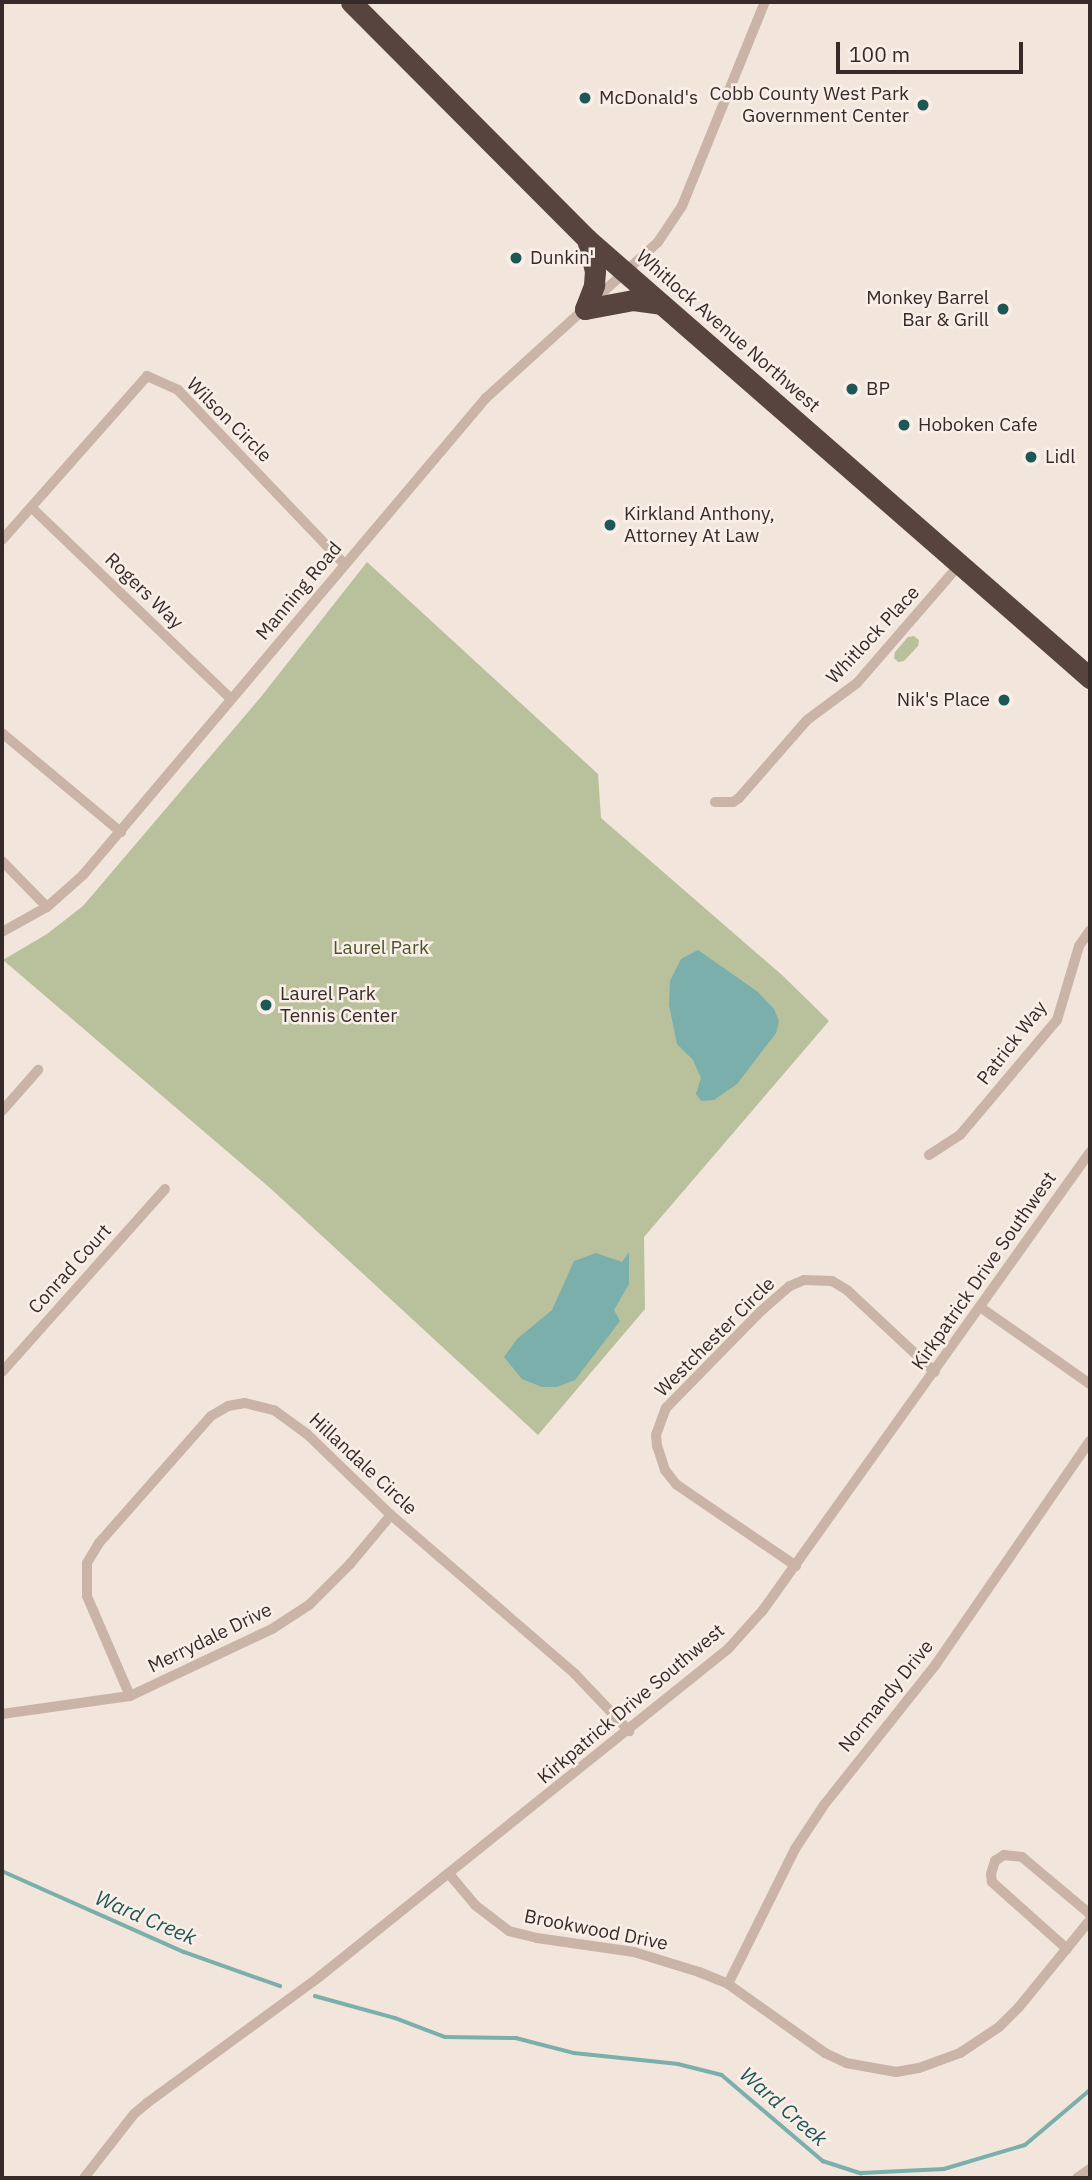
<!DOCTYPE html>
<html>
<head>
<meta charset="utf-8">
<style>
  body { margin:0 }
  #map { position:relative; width:1092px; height:2180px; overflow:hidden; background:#f2e5db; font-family:"IBM Plex Sans",sans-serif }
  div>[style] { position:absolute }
  .green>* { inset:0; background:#b8c19b }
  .water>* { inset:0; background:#7aafac }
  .stream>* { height:3.5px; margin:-1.75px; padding:0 1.75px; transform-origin:1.75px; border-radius:1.75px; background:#7aafac }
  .street>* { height:10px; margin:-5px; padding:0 5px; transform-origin:5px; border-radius:5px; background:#cab4a7 }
  .highway>* { height:21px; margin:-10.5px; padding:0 10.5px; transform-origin:10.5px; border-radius:10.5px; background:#57443f }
  .dots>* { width:19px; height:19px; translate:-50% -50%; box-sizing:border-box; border:4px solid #f9efe8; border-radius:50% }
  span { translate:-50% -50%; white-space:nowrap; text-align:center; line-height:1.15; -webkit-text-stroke:5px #f9efe8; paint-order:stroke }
  .poi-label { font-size:19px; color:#362b28 }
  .right { translate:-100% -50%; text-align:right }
  .left { translate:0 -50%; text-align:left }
  .street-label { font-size:19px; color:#362b28 }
  .park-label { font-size:19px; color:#4a552b }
  .water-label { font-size:21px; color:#1d5856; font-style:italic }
  .frame { position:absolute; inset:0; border:4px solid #362b28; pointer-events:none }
  .scale { position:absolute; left:836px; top:42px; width:187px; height:32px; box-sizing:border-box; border:4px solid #362b28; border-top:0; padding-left:9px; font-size:21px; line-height:24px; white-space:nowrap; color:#362b28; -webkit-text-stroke:5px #f9efe8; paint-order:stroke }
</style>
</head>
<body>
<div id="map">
  <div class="green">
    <div style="clip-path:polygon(367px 562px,598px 774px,601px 818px,782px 975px,829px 1021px,644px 1237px,645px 1309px,538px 1435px,270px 1188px,3px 960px,47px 934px,83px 906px,260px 698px)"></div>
    <div style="clip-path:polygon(914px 636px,919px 640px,918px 646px,904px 661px,898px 662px,894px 658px,895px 652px,908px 637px)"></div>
  </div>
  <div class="water">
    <div style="clip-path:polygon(698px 950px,758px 992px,774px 1009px,779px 1021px,776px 1033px,737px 1084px,714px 1100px,701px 1101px,696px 1094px,701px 1078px,693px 1060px,677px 1044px,669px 1005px,670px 981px,681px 959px)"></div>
    <div style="clip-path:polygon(629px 1252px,629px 1284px,614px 1310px,620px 1321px,575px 1380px,557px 1387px,542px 1387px,522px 1379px,504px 1357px,517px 1339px,552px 1310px,574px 1261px,596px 1253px,622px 1262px)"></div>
  </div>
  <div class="stream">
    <div style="left:2px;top:1871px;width:199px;rotate:24deg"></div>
    <div style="left:184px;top:1952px;width:102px;rotate:19.5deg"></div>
    <div style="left:315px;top:1996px;width:83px;rotate:15.4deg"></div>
    <div style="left:395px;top:2018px;width:53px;rotate:20.8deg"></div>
    <div style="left:445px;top:2037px;width:71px;rotate:0.8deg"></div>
    <div style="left:516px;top:2038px;width:60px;rotate:14.5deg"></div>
    <div style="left:574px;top:2053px;width:105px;rotate:6deg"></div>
    <div style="left:678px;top:2064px;width:45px;rotate:14deg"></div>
    <div style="left:722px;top:2075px;width:133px;rotate:40.4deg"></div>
    <div style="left:823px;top:2161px;width:40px;rotate:18deg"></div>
    <div style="left:861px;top:2173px;width:83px;rotate:-2.8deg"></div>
    <div style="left:944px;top:2169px;width:84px;rotate:-16.5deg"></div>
    <div style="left:1025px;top:2145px;width:85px;rotate:-40.2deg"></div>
  </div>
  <div class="street">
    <div style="left:32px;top:508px;width:276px;rotate:43.8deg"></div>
    <div style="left:2px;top:540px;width:219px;rotate:-48.5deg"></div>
    <div style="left:147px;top:376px;width:34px;rotate:24deg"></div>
    <div style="left:178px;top:390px;width:240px;rotate:46.3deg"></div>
    <div style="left:2px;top:733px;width:155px;rotate:39.8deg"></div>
    <div style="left:715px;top:802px;width:18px"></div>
    <div style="left:733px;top:802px;width:7px;rotate:-34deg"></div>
    <div style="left:739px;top:798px;width:103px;rotate:-48.9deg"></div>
    <div style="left:807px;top:720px;width:62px;rotate:-36.5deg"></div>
    <div style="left:857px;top:683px;width:157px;rotate:-49.1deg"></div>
    <div style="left:2px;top:861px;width:64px;rotate:45.6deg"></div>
    <div style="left:2px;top:932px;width:51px;rotate:-29.1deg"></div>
    <div style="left:47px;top:907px;width:48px;rotate:-41.6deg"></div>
    <div style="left:83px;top:875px;width:624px;rotate:-49.81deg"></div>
    <div style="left:486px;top:398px;width:232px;rotate:-42.2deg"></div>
    <div style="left:658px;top:242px;width:43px;rotate:-56.3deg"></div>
    <div style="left:682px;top:206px;width:220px;rotate:-67.9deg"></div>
    <div style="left:2px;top:1111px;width:55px;rotate:-48.7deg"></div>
    <div style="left:929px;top:1155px;width:37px;rotate:-33deg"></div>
    <div style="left:960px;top:1135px;width:150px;rotate:-49.9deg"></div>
    <div style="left:1057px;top:1020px;width:77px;rotate:-73.4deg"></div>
    <div style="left:1079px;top:946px;width:19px;rotate:-55deg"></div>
    <div style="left:980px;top:1307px;width:134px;rotate:35deg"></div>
    <div style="left:2px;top:1372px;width:245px;rotate:-48.3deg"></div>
    <div style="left:796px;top:1566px;width:145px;rotate:-145.7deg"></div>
    <div style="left:676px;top:1484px;width:18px;rotate:-128deg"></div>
    <div style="left:665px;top:1470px;width:25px;rotate:-108deg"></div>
    <div style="left:657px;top:1446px;width:11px;rotate:-95deg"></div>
    <div style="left:656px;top:1435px;width:29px;rotate:-70deg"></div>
    <div style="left:666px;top:1408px;width:136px;rotate:-45.6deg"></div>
    <div style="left:761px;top:1311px;width:38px;rotate:-41deg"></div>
    <div style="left:790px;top:1286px;width:15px;rotate:-23deg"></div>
    <div style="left:804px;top:1280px;width:28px;rotate:2deg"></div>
    <div style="left:832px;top:1281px;width:17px;rotate:31deg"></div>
    <div style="left:847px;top:1290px;width:120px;rotate:43deg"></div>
    <div style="left:130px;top:1696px;width:109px;rotate:-113.3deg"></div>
    <div style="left:87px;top:1596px;width:33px;rotate:-90deg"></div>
    <div style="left:87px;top:1563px;width:23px;rotate:-59deg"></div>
    <div style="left:99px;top:1543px;width:169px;rotate:-48.6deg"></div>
    <div style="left:211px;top:1416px;width:20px;rotate:-30deg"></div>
    <div style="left:228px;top:1406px;width:17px;rotate:-10deg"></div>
    <div style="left:245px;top:1403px;width:30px;rotate:14deg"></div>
    <div style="left:274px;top:1410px;width:41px;rotate:36deg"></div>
    <div style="left:307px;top:1434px;width:117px;rotate:44deg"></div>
    <div style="left:391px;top:1515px;width:243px;rotate:40.8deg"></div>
    <div style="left:575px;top:1674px;width:79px;rotate:46.5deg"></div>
    <div style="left:2px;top:1714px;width:129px;rotate:-8deg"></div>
    <div style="left:130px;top:1696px;width:157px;rotate:-25.3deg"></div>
    <div style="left:272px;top:1629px;width:44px;rotate:-33deg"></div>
    <div style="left:309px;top:1605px;width:58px;rotate:-45deg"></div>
    <div style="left:350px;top:1564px;width:64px;rotate:-50.1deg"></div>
    <div style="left:450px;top:1875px;width:39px;rotate:50deg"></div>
    <div style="left:475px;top:1905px;width:43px;rotate:37.4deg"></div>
    <div style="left:509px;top:1931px;width:29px;rotate:14deg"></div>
    <div style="left:537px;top:1938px;width:98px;rotate:8.2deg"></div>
    <div style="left:634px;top:1952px;width:68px;rotate:17.1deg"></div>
    <div style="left:699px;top:1972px;width:31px;rotate:22deg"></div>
    <div style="left:728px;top:1984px;width:119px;rotate:35.4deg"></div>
    <div style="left:825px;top:2053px;width:23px;rotate:25deg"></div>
    <div style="left:846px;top:2063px;width:51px;rotate:10.2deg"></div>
    <div style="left:896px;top:2072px;width:23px;rotate:-10deg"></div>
    <div style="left:919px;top:2068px;width:44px;rotate:-20.1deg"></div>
    <div style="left:960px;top:2053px;width:47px;rotate:-33.7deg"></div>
    <div style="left:999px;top:2027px;width:28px;rotate:-45deg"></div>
    <div style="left:1019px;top:2007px;width:112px;rotate:-50.8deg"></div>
    <div style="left:1067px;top:1949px;width:101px;rotate:-138.2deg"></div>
    <div style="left:992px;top:1882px;width:8px;rotate:-97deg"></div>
    <div style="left:991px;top:1874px;width:14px;rotate:-73deg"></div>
    <div style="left:995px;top:1861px;width:11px;rotate:-34deg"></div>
    <div style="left:1004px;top:1855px;width:18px;rotate:6deg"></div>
    <div style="left:1022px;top:1857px;width:89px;rotate:40deg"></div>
    <div style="left:728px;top:1984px;width:151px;rotate:-63.6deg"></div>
    <div style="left:795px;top:1849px;width:53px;rotate:-56.6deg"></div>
    <div style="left:824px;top:1805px;width:180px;rotate:-51.5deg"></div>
    <div style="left:936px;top:1664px;width:271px;rotate:-55.4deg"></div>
    <div style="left:84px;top:2178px;width:81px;rotate:-52deg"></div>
    <div style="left:134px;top:2114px;width:17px;rotate:-40deg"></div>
    <div style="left:147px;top:2103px;width:213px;rotate:-36.2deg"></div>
    <div style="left:319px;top:1977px;width:524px;rotate:-38.73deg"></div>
    <div style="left:728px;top:1649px;width:52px;rotate:-48.1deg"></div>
    <div style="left:763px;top:1610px;width:563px;rotate:-54.47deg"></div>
    <div style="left:1077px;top:2178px;width:16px;rotate:-35deg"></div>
  </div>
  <div class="highway">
    <div style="left:351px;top:2px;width:334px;rotate:45.1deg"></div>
    <div style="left:587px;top:239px;width:668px;rotate:41.11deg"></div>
    <div style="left:585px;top:309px;width:49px;rotate:-10.6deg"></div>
    <div style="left:633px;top:300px;width:28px;rotate:8deg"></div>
    <div style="left:585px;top:309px;width:26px;rotate:-69deg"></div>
    <div style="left:594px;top:285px;width:14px;rotate:-86deg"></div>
    <div style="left:595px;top:271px;width:33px;rotate:-104deg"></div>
  </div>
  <div class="dots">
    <div style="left:585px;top:98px;background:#1d5856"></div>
    <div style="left:923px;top:105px;background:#1d5856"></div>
    <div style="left:516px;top:258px;background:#1d5856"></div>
    <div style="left:1003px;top:309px;background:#1d5856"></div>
    <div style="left:852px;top:389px;background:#1d5856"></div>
    <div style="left:904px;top:425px;background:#1d5856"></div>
    <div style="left:1031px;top:457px;background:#1d5856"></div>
    <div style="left:610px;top:525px;background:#1d5856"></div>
    <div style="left:1004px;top:700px;background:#1d5856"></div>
    <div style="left:266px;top:1005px;background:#1d5856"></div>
  </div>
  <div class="poi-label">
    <span class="right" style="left:909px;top:105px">Cobb County West Park<br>Government Center</span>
    <span class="left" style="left:599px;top:98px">McDonald's</span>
    <span class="left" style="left:530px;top:258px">Dunkin'</span>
    <span class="right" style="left:989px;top:309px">Monkey Barrel<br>Bar &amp; Grill</span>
    <span class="left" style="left:866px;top:389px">BP</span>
    <span class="left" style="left:918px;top:425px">Hoboken Cafe</span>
    <span class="left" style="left:1045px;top:457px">Lidl</span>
    <span class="left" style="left:624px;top:525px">Kirkland Anthony,<br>Attorney At Law</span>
    <span class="right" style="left:990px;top:700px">Nik's Place</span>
    <span class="left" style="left:280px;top:1005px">Laurel Park<br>Tennis Center</span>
  </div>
  <div class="street-label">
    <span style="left:728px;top:331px;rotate:41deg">Whitlock Avenue Northwest</span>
    <span style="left:229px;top:420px;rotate:45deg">Wilson Circle</span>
    <span style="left:144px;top:591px;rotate:44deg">Rogers Way</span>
    <span style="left:299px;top:591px;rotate:-50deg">Manning Road</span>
    <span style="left:873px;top:635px;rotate:-47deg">Whitlock Place</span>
    <span style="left:1012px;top:1043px;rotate:-52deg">Patrick Way</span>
    <span style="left:70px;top:1269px;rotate:-48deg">Conrad Court</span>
    <span style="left:984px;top:1271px;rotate:-55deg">Kirkpatrick Drive Southwest</span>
    <span style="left:715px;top:1337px;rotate:-45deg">Westchester Circle</span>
    <span style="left:363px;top:1464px;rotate:43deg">Hillandale Circle</span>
    <span style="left:210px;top:1638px;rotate:-26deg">Merrydale Drive</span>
    <span style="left:886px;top:1696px;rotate:-51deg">Normandy Drive</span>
    <span style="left:631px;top:1704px;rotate:-40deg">Kirkpatrick Drive Southwest</span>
    <span style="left:596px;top:1930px;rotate:11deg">Brookwood Drive</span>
  </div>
  <div class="park-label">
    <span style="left:381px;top:948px">Laurel Park</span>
  </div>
  <div class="water-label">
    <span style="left:146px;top:1917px;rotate:23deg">Ward Creek</span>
    <span style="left:784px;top:2106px;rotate:41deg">Ward Creek</span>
  </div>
  <div class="frame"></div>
  <div class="scale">100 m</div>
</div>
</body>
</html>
